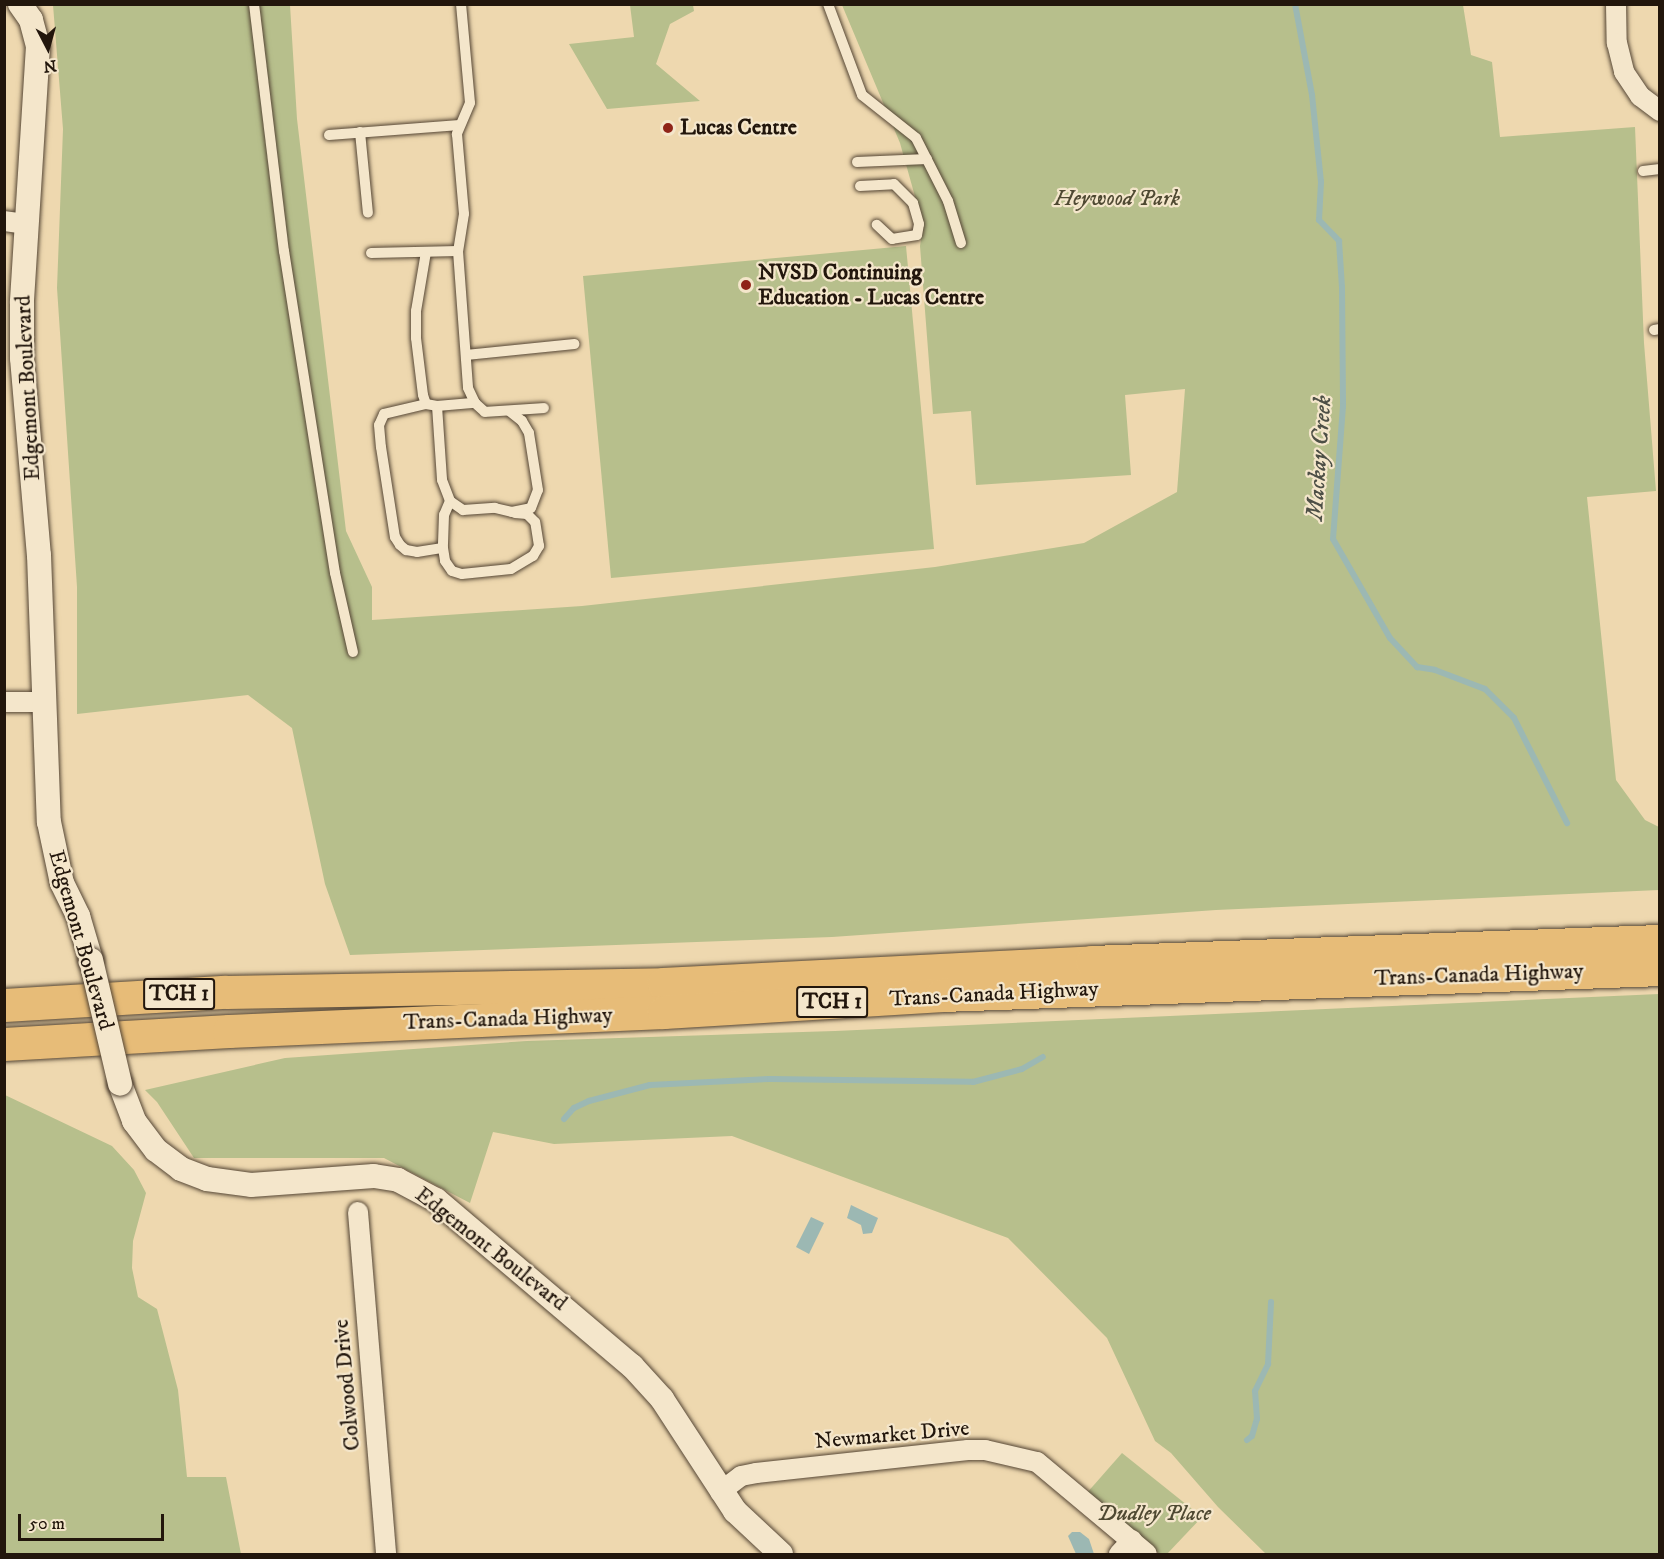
<!DOCTYPE html>
<html>
<head>
<meta charset="utf-8">
<style>
  body { margin:0 }
  #map { position:relative; width:1664px; height:1559px; overflow:hidden; background:#eed8af; font-family:"IM FELL DW Pica",serif }
  div>[style] { position:absolute }
  .green>* { inset:0; background:#b7bf8c }
  .water>* { inset:0; background:#9cb8b3 }
  .stream>* { height:6px; margin:-3px; padding:0 3px; transform-origin:3px; border-radius:3px; background:#9cb8b3 }
  .roads { filter:drop-shadow(0 0 2px #554635) drop-shadow(0 0 2px #554635) }
  .service>* { height:10px; margin:-5px; padding:0 5px; transform-origin:5px; border-radius:5px; background:#f4e6cb }
  .minor>* { height:20px; margin:-10px; padding:0 10px; transform-origin:10px; border-radius:10px; background:#f4e6cb }
  .tertiary>* { height:24px; margin:-12px; padding:0 12px; transform-origin:12px; border-radius:12px; background:#f4e6cb }
  .motorway>* { height:33px; margin:-16.5px; padding:0 16.5px; transform-origin:16.5px; border-radius:16.5px; background:#e7bc78 }
  .bridges { filter:drop-shadow(0 0 2px #554635) drop-shadow(0 0 2px #554635) }
  .tertiary-bridge>* { height:24px; margin:-12px; padding:0 12px; transform-origin:12px; border-radius:12px; background:#f4e6cb }
  .dots>* { width:16px; height:16px; translate:-50% -50%; box-sizing:border-box; border:3px solid #f4e6cb; border-radius:50% }
  span { translate:-50% -50%; white-space:nowrap; text-align:center; line-height:1.15; -webkit-text-stroke:4.5px #f4e6cb; paint-order:stroke }
  .shield-label span { padding:2px 4px; background:#f4e6cb; border:2px solid; border-radius:4px; -webkit-text-stroke-width:0 }
  .shield-label { font-size:21px; color:#22160c; font-weight:700 }
  .poi-label { font-size:22px; color:#22160c; font-weight:700 }
  .left { translate:0 -50%; text-align:left }
  .park-label { font-size:22px; color:#4f4932; font-style:italic }
  .street-label { font-size:22px; color:#22160c }
  .water-label { font-size:24px; color:#4d4f46; font-style:italic }
  .frame { position:absolute; inset:0; border:6px solid #22160c; pointer-events:none }
  .north { position:absolute; left:18px; top:18px; width:60px; height:60px; -webkit-text-stroke:4px #f4e6cb; paint-order:stroke; rotate:174deg; font-size:16px; font-weight:700; line-height:24px; text-align:center; color:#22160c }
  .north::after { content:''; display:block; margin:auto; width:21px; height:27px; background:#22160c; clip-path:polygon(50% 0,100% 100%,50% 72%,0 100%) }
  .scale { position:absolute; left:18px; top:1514px; width:146px; height:27px; box-sizing:border-box; border:3px solid #22160c; border-top:0; padding-left:8px; font-size:18px; line-height:21px; white-space:nowrap; color:#22160c; -webkit-text-stroke:4px #f4e6cb; paint-order:stroke }
</style>
</head>
<body>
<div id="map">
  <div class="green">
    <div style="clip-path:polygon(53px 5px,290px 5px,297px 119px,346px 531px,372px 587px,372px 620px,582px 606px,935px 567px,1084px 543px,1177px 492px,1185px 389px,1125px 395px,1131px 475px,976px 485px,971px 411px,933px 414px,920px 246px,923px 225px,900px 143px,842px 5px,1463px 5px,1471px 55px,1492px 62px,1500px 137px,1635px 127px,1644px 343px,1656px 491px,1587px 497px,1616px 780px,1645px 820px,1659px 827px,1659px 890px,1216px 910px,832px 937px,350px 955px,325px 884px,292px 728px,248px 695px,77px 714px,77px 587px,57px 288px,63px 129px)"></div>
    <div style="clip-path:polygon(630px 5px,693px 5px,694px 11px,670px 24px,656px 64px,700px 101px,607px 109px,569px 44px,634px 37px)"></div>
    <div style="clip-path:polygon(906px 246px,934px 549px,611px 578px,583px 276px)"></div>
    <div style="clip-path:polygon(1659px 994px,1659px 1554px,1266px 1554px,1218px 1507px,1171px 1453px,1155px 1441px,1107px 1338px,1008px 1238px,732px 1136px,554px 1144px,493px 1132px,470px 1203px,384px 1158px,194px 1158px,157px 1102px,145px 1090px,285px 1058px,527px 1041px,835px 1031px)"></div>
    <div style="clip-path:polygon(5px 1095px,112px 1146px,134px 1170px,146px 1193px,133px 1241px,132px 1268px,138px 1297px,157px 1309px,178px 1390px,187px 1477px,226px 1477px,241px 1554px,5px 1554px)"></div>
    <div style="clip-path:polygon(1122px 1453px,1202px 1517px,1167px 1554px,1160px 1554px,1086px 1494px)"></div>
  </div>
  <div class="water">
    <div style="clip-path:polygon(851px 1205px,878px 1218px,872px 1233px,863px 1234px,861px 1225px,847px 1218px)"></div>
    <div style="clip-path:polygon(811px 1217px,824px 1223px,809px 1254px,796px 1247px)"></div>
    <div style="clip-path:polygon(1072px 1532px,1080px 1532px,1089px 1539px,1094px 1554px,1076px 1554px,1068px 1536px)"></div>
  </div>
  <div class="stream">
    <div style="left:1295px;top:4px;width:93px;rotate:79.4deg"></div>
    <div style="left:1312px;top:95px;width:87px;rotate:84.1deg"></div>
    <div style="left:1321px;top:182px;width:38px;rotate:93deg"></div>
    <div style="left:1319px;top:220px;width:29px;rotate:46deg"></div>
    <div style="left:1339px;top:241px;width:46px;rotate:86.3deg"></div>
    <div style="left:1342px;top:287px;width:119px;rotate:89.5deg"></div>
    <div style="left:1343px;top:406px;width:133px;rotate:94.3deg"></div>
    <div style="left:1333px;top:539px;width:114px;rotate:60.1deg"></div>
    <div style="left:1390px;top:638px;width:40px;rotate:47deg"></div>
    <div style="left:1417px;top:667px;width:18px;rotate:9deg"></div>
    <div style="left:1435px;top:670px;width:53px;rotate:20.8deg"></div>
    <div style="left:1485px;top:689px;width:41px;rotate:45deg"></div>
    <div style="left:1514px;top:718px;width:118px;rotate:63.2deg"></div>
    <div style="left:564px;top:1119px;width:15px;rotate:-48deg"></div>
    <div style="left:574px;top:1108px;width:17px;rotate:-25deg"></div>
    <div style="left:589px;top:1101px;width:63px;rotate:-14.7deg"></div>
    <div style="left:650px;top:1085px;width:120px;rotate:-2.9deg"></div>
    <div style="left:770px;top:1079px;width:203px;rotate:0.8deg"></div>
    <div style="left:973px;top:1082px;width:51px;rotate:-14.9deg"></div>
    <div style="left:1022px;top:1069px;width:24px;rotate:-30deg"></div>
    <div style="left:1247px;top:1440px;width:6px;rotate:-39deg"></div>
    <div style="left:1252px;top:1436px;width:18px;rotate:-74deg"></div>
    <div style="left:1257px;top:1419px;width:28px;rotate:-94deg"></div>
    <div style="left:1255px;top:1391px;width:30px;rotate:-64deg"></div>
    <div style="left:1268px;top:1364px;width:62px;rotate:-87.2deg"></div>
  </div>
  <div class="roads">
    <div class="service">
      <div style="left:254px;top:4px;width:249px;rotate:83.1deg"></div>
      <div style="left:284px;top:251px;width:326px;rotate:81deg"></div>
      <div style="left:335px;top:573px;width:81px;rotate:77.2deg"></div>
      <div style="left:461px;top:4px;width:99px;rotate:84.8deg"></div>
      <div style="left:470px;top:103px;width:34px;rotate:113deg"></div>
      <div style="left:457px;top:134px;width:80px;rotate:85deg"></div>
      <div style="left:464px;top:214px;width:37px;rotate:99deg"></div>
      <div style="left:458px;top:251px;width:137px;rotate:85.8deg"></div>
      <div style="left:468px;top:388px;width:17px;rotate:65deg"></div>
      <div style="left:475px;top:403px;width:13px;rotate:42deg"></div>
      <div style="left:485px;top:412px;width:59px;rotate:-3.9deg"></div>
      <div style="left:828px;top:4px;width:97px;rotate:69.5deg"></div>
      <div style="left:862px;top:95px;width:69px;rotate:38.5deg"></div>
      <div style="left:916px;top:138px;width:71px;rotate:63.1deg"></div>
      <div style="left:948px;top:201px;width:44px;rotate:72.8deg"></div>
      <div style="left:360px;top:132px;width:81px;rotate:84.4deg"></div>
      <div style="left:329px;top:135px;width:131px;rotate:-4.4deg"></div>
      <div style="left:857px;top:162px;width:70px;rotate:-2.5deg"></div>
      <div style="left:1643px;top:171px;width:17px;rotate:-7deg"></div>
      <div style="left:860px;top:186px;width:34px;rotate:-3deg"></div>
      <div style="left:894px;top:184px;width:27px;rotate:45deg"></div>
      <div style="left:913px;top:203px;width:22px;rotate:74deg"></div>
      <div style="left:919px;top:224px;width:11px;rotate:100deg"></div>
      <div style="left:917px;top:235px;width:25px;rotate:171deg"></div>
      <div style="left:892px;top:239px;width:21px;rotate:-137deg"></div>
      <div style="left:426px;top:252px;width:60px;rotate:99.6deg"></div>
      <div style="left:416px;top:311px;width:27px;rotate:90deg"></div>
      <div style="left:416px;top:338px;width:57px;rotate:83deg"></div>
      <div style="left:423px;top:395px;width:9px;rotate:72deg"></div>
      <div style="left:426px;top:404px;width:11px;rotate:10deg"></div>
      <div style="left:437px;top:406px;width:38px;rotate:-5deg"></div>
      <div style="left:371px;top:253px;width:87px;rotate:-1.3deg"></div>
      <div style="left:1654px;top:330px;width:6px;rotate:-9deg"></div>
      <div style="left:466px;top:355px;width:109px;rotate:-5.8deg"></div>
      <div style="left:426px;top:404px;width:43px;rotate:166.6deg"></div>
      <div style="left:384px;top:414px;width:12px;rotate:114deg"></div>
      <div style="left:379px;top:425px;width:22px;rotate:85deg"></div>
      <div style="left:381px;top:447px;width:91px;rotate:81.2deg"></div>
      <div style="left:395px;top:537px;width:9px;rotate:58deg"></div>
      <div style="left:400px;top:545px;width:8px;rotate:40deg"></div>
      <div style="left:406px;top:550px;width:11px;rotate:10deg"></div>
      <div style="left:417px;top:552px;width:26px;rotate:-9deg"></div>
      <div style="left:437px;top:406px;width:74px;rotate:86.1deg"></div>
      <div style="left:442px;top:480px;width:22px;rotate:69deg"></div>
      <div style="left:450px;top:501px;width:16px;rotate:35deg"></div>
      <div style="left:463px;top:510px;width:32px;rotate:-4deg"></div>
      <div style="left:495px;top:508px;width:17px;rotate:13deg"></div>
      <div style="left:512px;top:512px;width:19px;rotate:-12deg"></div>
      <div style="left:531px;top:508px;width:19px;rotate:-69deg"></div>
      <div style="left:538px;top:490px;width:58px;rotate:-99deg"></div>
      <div style="left:529px;top:433px;width:14px;rotate:-120deg"></div>
      <div style="left:522px;top:421px;width:16px;rotate:-142deg"></div>
      <div style="left:450px;top:501px;width:15px;rotate:113deg"></div>
      <div style="left:444px;top:515px;width:33px;rotate:92deg"></div>
      <div style="left:443px;top:548px;width:13px;rotate:81deg"></div>
      <div style="left:445px;top:561px;width:12px;rotate:55deg"></div>
      <div style="left:452px;top:571px;width:10px;rotate:17deg"></div>
      <div style="left:462px;top:574px;width:49px;rotate:-5.8deg"></div>
      <div style="left:511px;top:569px;width:26px;rotate:-31deg"></div>
      <div style="left:533px;top:556px;width:12px;rotate:-59deg"></div>
      <div style="left:539px;top:546px;width:24px;rotate:-99deg"></div>
      <div style="left:535px;top:522px;width:11px;rotate:-135deg"></div>
      <div style="left:527px;top:514px;width:12px;rotate:-175deg"></div>
    </div>
    <div class="minor">
      <div style="left:1616px;top:4px;width:39px;rotate:89deg"></div>
      <div style="left:1617px;top:43px;width:30px;rotate:76deg"></div>
      <div style="left:1624px;top:72px;width:29px;rotate:56deg"></div>
      <div style="left:1640px;top:96px;width:25px;rotate:37deg"></div>
      <div style="left:4px;top:221px;width:22px;rotate:8deg"></div>
      <div style="left:4px;top:702px;width:39px"></div>
      <div style="left:358px;top:1212px;width:343px;rotate:85.3deg"></div>
      <div style="left:720px;top:1492px;width:26px;rotate:-37deg"></div>
      <div style="left:741px;top:1476px;width:15px;rotate:-11deg"></div>
      <div style="left:756px;top:1473px;width:213px;rotate:-6.2deg"></div>
      <div style="left:968px;top:1450px;width:17px"></div>
      <div style="left:985px;top:1450px;width:53px;rotate:13deg"></div>
      <div style="left:1037px;top:1462px;width:143px;rotate:39.9deg"></div>
      <div style="left:1119px;top:1554px;width:19px;rotate:-47deg"></div>
    </div>
    <div class="tertiary">
      <div style="left:20px;top:4px;width:19px;rotate:55deg"></div>
      <div style="left:31px;top:20px;width:27px;rotate:75deg"></div>
      <div style="left:38px;top:46px;width:257px;rotate:93.6deg"></div>
      <div style="left:22px;top:303px;width:55px;rotate:90deg"></div>
      <div style="left:22px;top:358px;width:198px;rotate:85.1deg"></div>
      <div style="left:39px;top:555px;width:267px;rotate:87.9deg"></div>
      <div style="left:49px;top:822px;width:62px;rotate:78deg"></div>
      <div style="left:62px;top:883px;width:37px;rotate:64deg"></div>
      <div style="left:78px;top:916px;width:46px;rotate:73.5deg"></div>
      <div style="left:120px;top:1084px;width:40px;rotate:69deg"></div>
      <div style="left:134px;top:1121px;width:36px;rotate:53deg"></div>
      <div style="left:156px;top:1150px;width:31px;rotate:37deg"></div>
      <div style="left:181px;top:1169px;width:28px;rotate:21deg"></div>
      <div style="left:207px;top:1179px;width:44px;rotate:7.8deg"></div>
      <div style="left:251px;top:1185px;width:123px;rotate:-4.2deg"></div>
      <div style="left:374px;top:1176px;width:24px;rotate:9deg"></div>
      <div style="left:398px;top:1180px;width:43px;rotate:27.8deg"></div>
      <div style="left:436px;top:1200px;width:257px;rotate:40.3deg"></div>
      <div style="left:632px;top:1366px;width:45px;rotate:47.7deg"></div>
      <div style="left:662px;top:1399px;width:134px;rotate:56.9deg"></div>
      <div style="left:735px;top:1511px;width:63px;rotate:43.1deg"></div>
    </div>
    <div class="motorway">
      <div style="left:4px;top:1005px;width:222px;rotate:-3.4deg"></div>
      <div style="left:226px;top:992px;width:438px;rotate:-1deg"></div>
      <div style="left:664px;top:984px;width:429px;rotate:-2.9deg"></div>
      <div style="left:1092px;top:962px;width:568px;rotate:-2.12deg"></div>
      <div style="left:4px;top:1044px;width:225px;rotate:-3.3deg"></div>
      <div style="left:229px;top:1031px;width:435px;rotate:-2.5deg"></div>
      <div style="left:664px;top:1012px;width:279px;rotate:-3.5deg"></div>
      <div style="left:942px;top:995px;width:718px;rotate:-2.07deg"></div>
    </div>
  </div>
  <div class="bridges">
    <div class="tertiary-bridge">
      <div style="left:91px;top:960px;width:127px;rotate:76.8deg"></div>
    </div>
  </div>
  <div class="dots">
    <div style="left:668px;top:128px;background:#8f2418"></div>
    <div style="left:746px;top:285px;background:#8f2418"></div>
  </div>
  <div class="shield-label">
    <span style="left:179px;top:994px">TCH 1</span>
    <span style="left:832px;top:1002px">TCH 1</span>
  </div>
  <div class="poi-label">
    <span class="left" style="left:680px;top:128px">Lucas Centre</span>
    <span class="left" style="left:758px;top:285px">NVSD Continuing<br>Education - Lucas Centre</span>
  </div>
  <div class="park-label">
    <span style="left:1117px;top:199px">Heywood Park</span>
    <span style="left:1154px;top:1514px">Dudley Place</span>
  </div>
  <div class="street-label">
    <span style="left:28px;top:388px;rotate:-93deg">Edgemont Boulevard</span>
    <span style="left:81px;top:940px;rotate:74deg">Edgemont Boulevard</span>
    <span style="left:1479px;top:975px;rotate:-2deg">Trans-Canada Highway</span>
    <span style="left:994px;top:994px;rotate:-3deg">Trans-Canada Highway</span>
    <span style="left:508px;top:1019px;rotate:-2deg">Trans-Canada Highway</span>
    <span style="left:491px;top:1249px;rotate:38deg">Edgemont Boulevard</span>
    <span style="left:347px;top:1385px;rotate:-95deg">Colwood Drive</span>
    <span style="left:892px;top:1435px;rotate:-5deg">Newmarket Drive</span>
  </div>
  <div class="water-label">
    <span style="left:1320px;top:458px;rotate:-86deg">Mackay Creek</span>
  </div>
  <div class="frame"></div>
  <div class="north">N</div>
  <div class="scale">50 m</div>
</div>
</body>
</html>
